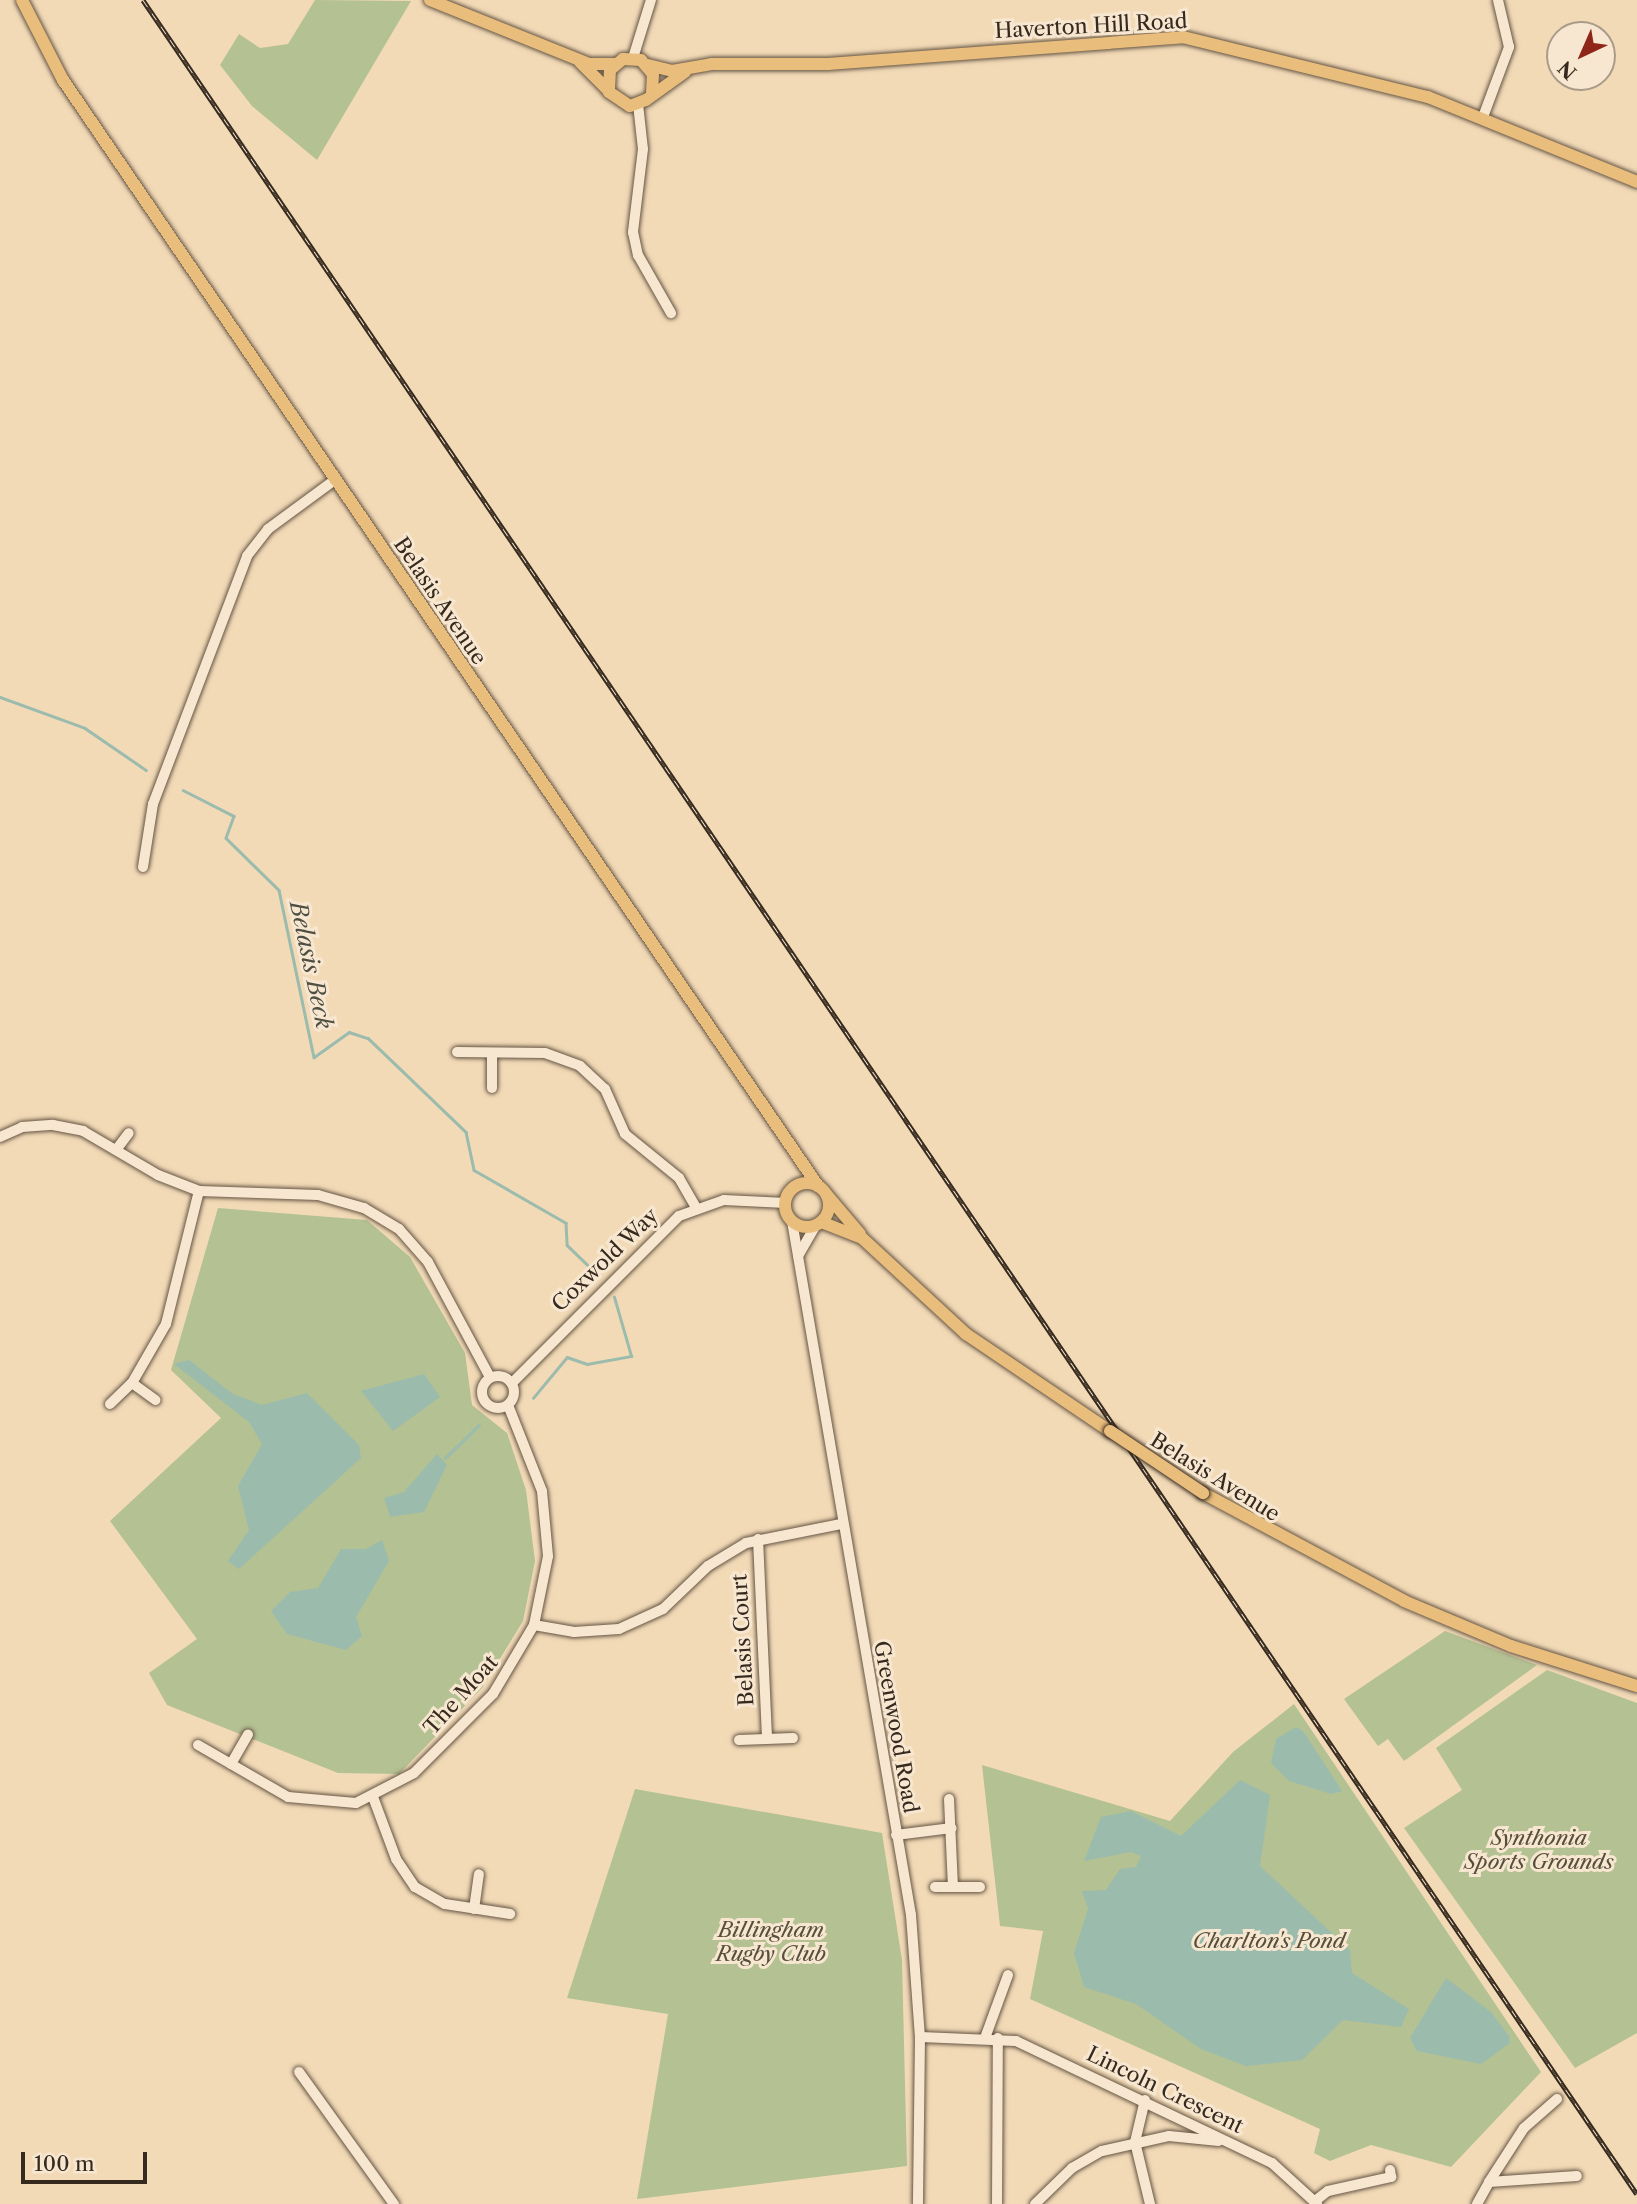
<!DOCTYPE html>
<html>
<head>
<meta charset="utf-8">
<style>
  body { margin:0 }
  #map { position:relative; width:1637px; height:2204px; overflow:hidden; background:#f2dab7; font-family:"Libre Caslon Text",serif }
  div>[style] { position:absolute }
  .green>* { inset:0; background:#b4c193 }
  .water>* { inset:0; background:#9bbbad }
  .stream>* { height:2.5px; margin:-1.25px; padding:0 1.25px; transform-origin:1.25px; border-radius:1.25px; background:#9bbbad }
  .roads { filter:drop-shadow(0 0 2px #655544) drop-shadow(0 0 2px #655544) }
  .minor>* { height:10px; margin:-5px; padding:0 5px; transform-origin:5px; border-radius:5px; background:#f7e7d0 }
  .minor>.ring { margin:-5px; padding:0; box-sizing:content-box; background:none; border:10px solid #f7e7d0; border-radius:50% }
  .major>* { height:12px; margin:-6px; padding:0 6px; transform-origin:6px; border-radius:6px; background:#e9bd7c }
  .major>.ring { margin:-6px; padding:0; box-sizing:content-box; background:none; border:12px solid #e9bd7c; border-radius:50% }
  .rail>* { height:5px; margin-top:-2.5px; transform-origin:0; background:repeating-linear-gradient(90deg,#f7e7d0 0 8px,#36291e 0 16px); box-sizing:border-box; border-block:2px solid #36291e }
  .bridges { filter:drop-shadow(0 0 2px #36291e) drop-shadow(0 0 2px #36291e) }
  .major-bridge>* { height:12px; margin:-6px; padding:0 6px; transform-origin:6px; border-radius:6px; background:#e9bd7c }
  span { translate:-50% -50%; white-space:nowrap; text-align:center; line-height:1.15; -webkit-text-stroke:6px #f7e7d0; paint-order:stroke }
  .street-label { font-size:21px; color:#36291e }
  .park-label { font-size:21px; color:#564f3b; font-style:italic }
  .water-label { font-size:23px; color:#4f4e42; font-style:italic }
  .north { position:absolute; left:1546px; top:21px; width:70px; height:70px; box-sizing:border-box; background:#f7e7d0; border:2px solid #aa9b89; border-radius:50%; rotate:224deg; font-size:19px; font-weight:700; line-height:28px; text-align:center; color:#36291e }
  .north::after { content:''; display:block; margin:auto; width:24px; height:32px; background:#8f2418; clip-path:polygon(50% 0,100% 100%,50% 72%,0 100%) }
  .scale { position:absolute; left:21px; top:2152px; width:126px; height:32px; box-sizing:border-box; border:4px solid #36291e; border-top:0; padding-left:9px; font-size:21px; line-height:24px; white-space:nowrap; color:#36291e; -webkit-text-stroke:5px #f7e7d0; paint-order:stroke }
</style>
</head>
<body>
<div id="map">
  <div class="green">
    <div style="clip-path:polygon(315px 0,411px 1px,317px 160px,252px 106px,220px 65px,239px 34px,260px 48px,288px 44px)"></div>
    <div style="clip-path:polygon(218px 1208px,367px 1220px,410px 1257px,465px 1353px,472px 1405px,507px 1433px,526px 1490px,535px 1561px,523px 1621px,482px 1688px,399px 1774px,338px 1773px,167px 1705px,149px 1673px,197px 1639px,110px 1521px,221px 1418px,171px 1370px)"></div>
    <div style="clip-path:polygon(1445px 1631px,1537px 1665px,1404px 1761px,1388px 1739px,1378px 1746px,1344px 1699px)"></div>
    <div style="clip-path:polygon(1547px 1670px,1637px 1703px,1637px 2033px,1575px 2068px,1404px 1828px,1462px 1790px,1436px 1748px)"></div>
    <div style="clip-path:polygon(1294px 1704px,1541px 2072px,1451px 2167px,1371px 2145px,1330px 2161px,1314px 2153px,1320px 2129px,1030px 1999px,1043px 1931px,1000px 1926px,982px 1765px,1170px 1821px,1233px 1752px)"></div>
    <div style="clip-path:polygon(635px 1789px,882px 1833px,902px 1960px,907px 2166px,637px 2199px,668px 2014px,567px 1998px)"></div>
  </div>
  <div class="water">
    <div style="clip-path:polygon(189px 1360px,233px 1394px,262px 1405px,307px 1393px,359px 1445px,361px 1458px,239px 1569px,228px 1561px,249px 1530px,238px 1486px,262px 1444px,249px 1422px,174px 1364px)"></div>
    <div style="clip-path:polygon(424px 1374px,440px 1397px,393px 1431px,361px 1391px)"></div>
    <div style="clip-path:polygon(437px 1454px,447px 1465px,424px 1512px,390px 1517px,384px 1498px,404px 1492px)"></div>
    <div style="clip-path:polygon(382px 1540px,389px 1561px,356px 1617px,362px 1636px,346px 1650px,287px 1634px,271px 1611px,290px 1592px,318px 1588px,341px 1549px,366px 1549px)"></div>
    <div style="clip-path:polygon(1296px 1727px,1303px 1731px,1342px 1791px,1331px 1794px,1289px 1781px,1271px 1763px,1276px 1739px)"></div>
    <div style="clip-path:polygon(1240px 1780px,1270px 1795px,1260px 1866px,1350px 1950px,1352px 1973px,1409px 2009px,1401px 2027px,1343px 2020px,1302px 2060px,1246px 2066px,1201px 2049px,1136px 2004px,1084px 1987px,1074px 1953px,1088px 1909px,1082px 1891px,1106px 1890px,1120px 1869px,1136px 1867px,1141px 1856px,1131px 1852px,1084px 1861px,1101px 1817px,1131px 1811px,1181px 1836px)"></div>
    <div style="clip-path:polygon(1446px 1978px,1491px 2012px,1509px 2036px,1510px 2043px,1481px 2064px,1417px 2051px,1410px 2038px)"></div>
  </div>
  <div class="stream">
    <div style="left:0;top:697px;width:90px;rotate:20deg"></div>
    <div style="left:85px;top:728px;width:74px;rotate:34.5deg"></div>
    <div style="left:183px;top:790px;width:57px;rotate:27deg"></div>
    <div style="left:234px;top:816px;width:23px;rotate:110deg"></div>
    <div style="left:226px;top:838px;width:74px;rotate:44.5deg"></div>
    <div style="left:279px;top:890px;width:171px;rotate:78.2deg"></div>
    <div style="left:314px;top:1057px;width:43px;rotate:-35.5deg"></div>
    <div style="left:349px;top:1032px;width:20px;rotate:18deg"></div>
    <div style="left:368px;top:1038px;width:136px;rotate:43.8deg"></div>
    <div style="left:466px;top:1132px;width:39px;rotate:78deg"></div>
    <div style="left:474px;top:1170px;width:106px;rotate:29.9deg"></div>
    <div style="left:566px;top:1223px;width:22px;rotate:87deg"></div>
    <div style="left:567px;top:1245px;width:30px;rotate:44deg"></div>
    <div style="left:533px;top:1398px;width:53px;rotate:-50.3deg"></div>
    <div style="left:567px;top:1357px;width:21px;rotate:19deg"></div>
    <div style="left:587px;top:1364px;width:45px;rotate:-10.3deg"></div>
    <div style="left:631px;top:1356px;width:61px;rotate:-106.1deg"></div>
    <div style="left:445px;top:1458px;width:47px;rotate:-44.1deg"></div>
  </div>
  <div class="roads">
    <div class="minor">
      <div style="left:633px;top:58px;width:61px;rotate:-72.8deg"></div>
      <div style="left:638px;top:104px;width:45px;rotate:83.7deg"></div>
      <div style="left:643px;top:149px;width:84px;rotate:96.9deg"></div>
      <div style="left:633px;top:232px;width:24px;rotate:78deg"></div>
      <div style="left:638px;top:255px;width:67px;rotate:60.4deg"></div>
      <div style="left:1483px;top:117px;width:75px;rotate:-69.6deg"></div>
      <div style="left:1509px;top:47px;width:48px;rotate:-103.2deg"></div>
      <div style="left:143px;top:867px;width:64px;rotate:-81deg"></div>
      <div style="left:153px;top:804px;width:265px;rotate:-69.2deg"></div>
      <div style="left:247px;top:556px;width:34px;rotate:-52deg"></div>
      <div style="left:268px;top:529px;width:84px;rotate:-36.3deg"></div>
      <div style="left:457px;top:1052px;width:88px;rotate:0.7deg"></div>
      <div style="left:545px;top:1053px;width:37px;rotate:20deg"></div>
      <div style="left:580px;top:1066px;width:34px;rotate:43deg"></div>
      <div style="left:605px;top:1089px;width:49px;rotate:66deg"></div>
      <div style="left:625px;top:1134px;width:70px;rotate:39.2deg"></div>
      <div style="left:679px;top:1178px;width:34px;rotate:60deg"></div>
      <div style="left:492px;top:1054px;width:34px;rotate:90deg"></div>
      <div style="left:0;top:1137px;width:24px;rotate:-24deg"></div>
      <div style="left:22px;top:1127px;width:31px;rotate:-4deg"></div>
      <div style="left:53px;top:1125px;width:31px;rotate:11deg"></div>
      <div style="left:83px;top:1131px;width:87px;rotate:30.4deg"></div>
      <div style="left:158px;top:1175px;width:44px;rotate:21.3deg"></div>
      <div style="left:199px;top:1191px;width:119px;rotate:1.9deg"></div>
      <div style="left:318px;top:1195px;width:48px;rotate:15.8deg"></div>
      <div style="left:364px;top:1208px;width:41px;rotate:31deg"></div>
      <div style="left:399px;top:1229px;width:44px;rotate:48.7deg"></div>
      <div style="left:428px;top:1262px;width:131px;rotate:61.7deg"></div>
      <div style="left:116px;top:1150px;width:21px;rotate:-53deg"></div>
      <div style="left:792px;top:1221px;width:704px;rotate:80.27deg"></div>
      <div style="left:911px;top:1915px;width:122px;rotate:85.8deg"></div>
      <div style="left:920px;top:2037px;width:167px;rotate:90.7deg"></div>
      <div style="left:798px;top:1256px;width:34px;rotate:-60deg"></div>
      <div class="ring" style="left:482px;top:1376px;width:22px;height:22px"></div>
      <div style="left:132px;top:1383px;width:29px;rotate:36deg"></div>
      <div style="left:512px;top:1383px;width:236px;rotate:-45deg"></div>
      <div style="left:679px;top:1216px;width:48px;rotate:-19.6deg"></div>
      <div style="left:724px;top:1200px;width:62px;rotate:2.8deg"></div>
      <div style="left:110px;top:1404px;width:30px;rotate:-44deg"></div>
      <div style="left:132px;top:1383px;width:68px;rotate:-60deg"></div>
      <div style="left:166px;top:1324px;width:137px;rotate:-76.1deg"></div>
      <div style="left:758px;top:1539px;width:200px;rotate:87.4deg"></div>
      <div style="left:534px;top:1625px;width:41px;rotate:9.9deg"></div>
      <div style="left:574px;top:1632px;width:45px;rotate:-3.8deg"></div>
      <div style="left:619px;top:1629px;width:48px;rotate:-24.4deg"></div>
      <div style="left:663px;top:1609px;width:62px;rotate:-43.7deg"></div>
      <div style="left:708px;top:1566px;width:44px;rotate:-31.2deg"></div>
      <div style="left:746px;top:1543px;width:97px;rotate:-11.3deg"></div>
      <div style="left:739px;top:1740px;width:54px;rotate:-2.1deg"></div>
      <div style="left:198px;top:1745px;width:104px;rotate:30deg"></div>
      <div style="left:288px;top:1797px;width:68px;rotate:5deg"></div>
      <div style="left:356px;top:1803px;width:65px;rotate:-27.3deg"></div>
      <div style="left:414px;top:1773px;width:112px;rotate:-45deg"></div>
      <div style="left:493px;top:1694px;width:80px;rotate:-59.3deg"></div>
      <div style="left:534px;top:1625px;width:70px;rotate:-78.5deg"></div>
      <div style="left:548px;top:1556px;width:65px;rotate:-95.3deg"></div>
      <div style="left:542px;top:1491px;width:92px;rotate:-111.6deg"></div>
      <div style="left:231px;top:1764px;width:34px;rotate:-60deg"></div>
      <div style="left:373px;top:1797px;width:66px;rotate:69.6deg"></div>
      <div style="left:396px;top:1859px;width:34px;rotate:56deg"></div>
      <div style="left:415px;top:1887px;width:34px;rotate:30deg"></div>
      <div style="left:445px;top:1904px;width:66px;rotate:8.7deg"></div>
      <div style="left:949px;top:1799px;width:88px;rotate:87.4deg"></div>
      <div style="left:896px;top:1835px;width:56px;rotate:-7.1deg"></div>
      <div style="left:935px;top:1887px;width:45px"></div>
      <div style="left:474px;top:1909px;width:35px;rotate:-82deg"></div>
      <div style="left:920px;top:2037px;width:96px;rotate:2.4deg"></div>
      <div style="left:1016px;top:2041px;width:284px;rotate:25.5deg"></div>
      <div style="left:1272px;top:2163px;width:61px;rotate:42.3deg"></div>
      <div style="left:985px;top:2038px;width:67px;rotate:-69.9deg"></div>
      <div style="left:299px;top:2072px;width:163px;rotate:54.3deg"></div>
      <div style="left:1145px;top:2100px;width:43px;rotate:103.4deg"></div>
      <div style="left:1135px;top:2142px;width:64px;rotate:76.4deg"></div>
      <div style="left:1489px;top:2182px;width:64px;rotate:-57.1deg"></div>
      <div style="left:1524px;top:2128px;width:44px;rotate:-41.3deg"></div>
      <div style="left:1315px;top:2201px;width:16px;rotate:-38deg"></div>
      <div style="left:1328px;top:2191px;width:65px;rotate:-12.5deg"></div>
      <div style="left:1391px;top:2177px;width:7px;rotate:-98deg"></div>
      <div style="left:997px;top:2204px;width:166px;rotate:-89.7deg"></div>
      <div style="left:1035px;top:2204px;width:52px;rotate:-44.2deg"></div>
      <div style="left:1072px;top:2168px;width:34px;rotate:-30deg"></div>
      <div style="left:1102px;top:2151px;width:69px;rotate:-12.6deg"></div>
      <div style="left:1169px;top:2136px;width:50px;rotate:5.7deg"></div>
      <div style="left:1477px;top:2204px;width:25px;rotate:-61deg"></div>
      <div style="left:1489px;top:2182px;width:88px;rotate:-3.9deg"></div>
    </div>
    <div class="major">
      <div style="left:22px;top:0;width:90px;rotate:62.9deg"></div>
      <div style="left:63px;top:80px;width:1339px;rotate:55.68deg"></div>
      <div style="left:430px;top:0;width:171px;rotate:21.9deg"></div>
      <div style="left:589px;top:64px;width:26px"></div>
      <div style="left:580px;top:62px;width:41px;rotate:45deg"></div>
      <div style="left:648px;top:65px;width:25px;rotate:14deg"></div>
      <div style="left:672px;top:71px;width:40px;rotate:-10deg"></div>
      <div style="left:711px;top:64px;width:117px"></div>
      <div style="left:828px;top:64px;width:356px;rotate:-4.3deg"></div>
      <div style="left:1183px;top:37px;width:252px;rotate:13.8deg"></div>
      <div style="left:1428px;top:97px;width:226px;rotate:22.1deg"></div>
      <div style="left:652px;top:93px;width:19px;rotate:-87deg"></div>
      <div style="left:653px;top:74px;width:18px;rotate:-131deg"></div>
      <div style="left:641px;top:60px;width:18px;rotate:-177deg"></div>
      <div style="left:623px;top:59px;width:17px;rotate:140deg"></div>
      <div style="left:610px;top:70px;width:22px;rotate:93deg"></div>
      <div style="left:609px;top:92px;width:25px;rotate:34deg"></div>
      <div style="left:630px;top:106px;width:17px;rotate:-21deg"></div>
      <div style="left:646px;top:100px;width:48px;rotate:-35.7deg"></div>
      <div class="ring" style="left:785px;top:1183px;width:32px;height:32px"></div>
      <div style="left:827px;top:1195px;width:51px;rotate:49.8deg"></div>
      <div style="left:821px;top:1222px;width:44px;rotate:21.3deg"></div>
      <div style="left:862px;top:1238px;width:142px;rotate:42.7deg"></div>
      <div style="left:966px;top:1334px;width:174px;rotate:34deg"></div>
      <div style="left:1203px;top:1493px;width:228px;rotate:28.2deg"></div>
      <div style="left:1404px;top:1601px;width:116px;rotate:22.8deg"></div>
      <div style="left:1511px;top:1646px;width:132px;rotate:17.6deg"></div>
    </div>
  </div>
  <div class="rail">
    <div style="left:143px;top:0;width:2654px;rotate:55.75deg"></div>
  </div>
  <div class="bridges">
    <div class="major-bridge">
      <div style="left:1110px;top:1431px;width:112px;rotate:33.7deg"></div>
    </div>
  </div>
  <div class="street-label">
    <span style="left:1091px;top:26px;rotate:-3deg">Haverton Hill Road</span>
    <span style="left:440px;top:601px;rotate:56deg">Belasis Avenue</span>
    <span style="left:605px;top:1260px;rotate:-44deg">Coxwold Way</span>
    <span style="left:1215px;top:1477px;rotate:32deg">Belasis Avenue</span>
    <span style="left:743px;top:1640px;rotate:-93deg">Belasis Court</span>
    <span style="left:461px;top:1695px;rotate:-48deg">The Moat</span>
    <span style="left:896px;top:1727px;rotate:80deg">Greenwood Road</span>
    <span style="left:1165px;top:2090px;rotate:26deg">Lincoln Crescent</span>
  </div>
  <div class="park-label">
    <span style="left:1539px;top:1850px">Synthonia<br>Sports Grounds</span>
    <span style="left:771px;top:1942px">Billingham<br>Rugby Club</span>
    <span style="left:1269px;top:1941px">Charlton's Pond</span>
  </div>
  <div class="water-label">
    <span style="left:311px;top:965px;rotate:78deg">Belasis Beck</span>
  </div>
  <div class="north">N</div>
  <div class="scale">100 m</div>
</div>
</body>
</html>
